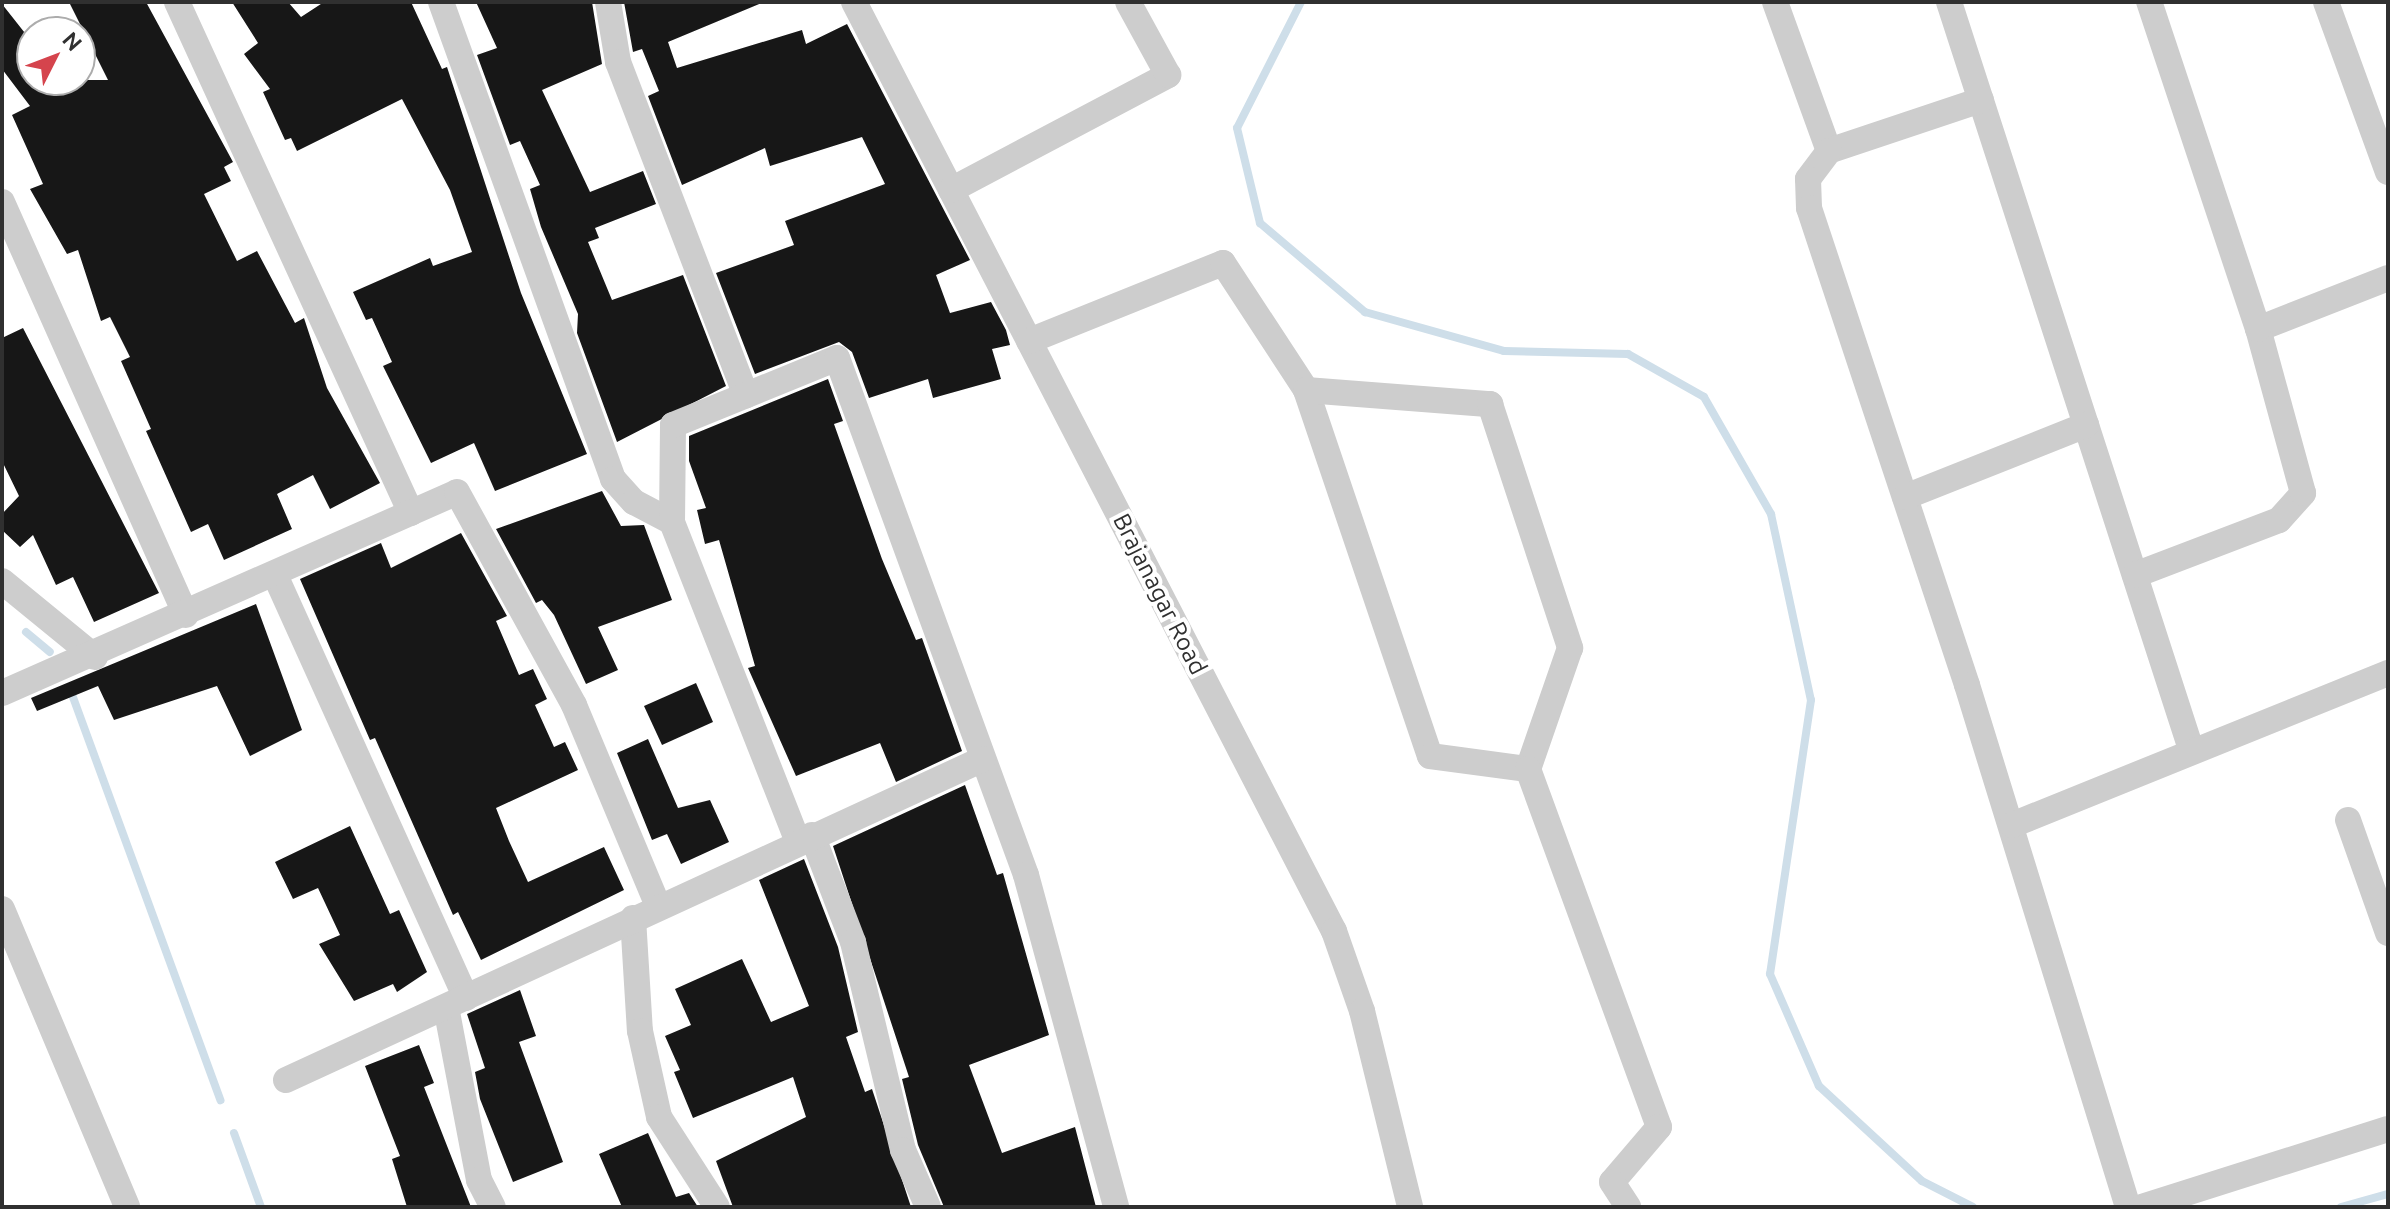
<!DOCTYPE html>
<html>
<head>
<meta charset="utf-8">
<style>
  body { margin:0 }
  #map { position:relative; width:2390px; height:1209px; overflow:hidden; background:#fff; font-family:Ubuntu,sans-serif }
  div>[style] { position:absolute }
  .stream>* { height:8px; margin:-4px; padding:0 4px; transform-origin:4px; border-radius:4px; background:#cedee9 }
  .building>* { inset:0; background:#171717 }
  .street>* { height:26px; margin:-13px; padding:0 13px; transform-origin:13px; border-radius:13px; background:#cdcdcd }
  span { translate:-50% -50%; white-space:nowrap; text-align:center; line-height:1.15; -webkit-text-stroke:8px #fff; paint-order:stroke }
  .street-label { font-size:24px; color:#303030 }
  .frame { position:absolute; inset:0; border:4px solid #303030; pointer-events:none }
  .north { position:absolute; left:16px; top:16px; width:80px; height:80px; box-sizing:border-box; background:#fff; border:2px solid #acacac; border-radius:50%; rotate:48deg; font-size:22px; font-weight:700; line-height:32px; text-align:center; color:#303030 }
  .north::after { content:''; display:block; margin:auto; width:28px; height:36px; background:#d5444d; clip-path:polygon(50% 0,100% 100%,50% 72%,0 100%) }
</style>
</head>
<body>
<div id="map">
  <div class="stream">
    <div style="left:1301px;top:2px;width:141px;rotate:116.9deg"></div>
    <div style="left:1237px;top:128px;width:98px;rotate:76.4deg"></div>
    <div style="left:1260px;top:223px;width:138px;rotate:40.3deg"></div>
    <div style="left:1365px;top:312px;width:144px;rotate:15.7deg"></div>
    <div style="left:1504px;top:351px;width:124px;rotate:1.4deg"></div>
    <div style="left:1628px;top:354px;width:87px;rotate:29.5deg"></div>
    <div style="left:1704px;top:397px;width:135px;rotate:60.2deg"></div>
    <div style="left:1771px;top:514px;width:190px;rotate:77.9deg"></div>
    <div style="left:1811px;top:700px;width:277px;rotate:98.5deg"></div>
    <div style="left:1770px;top:974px;width:122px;rotate:66.4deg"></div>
    <div style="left:1819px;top:1086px;width:140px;rotate:42.7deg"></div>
    <div style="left:1922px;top:1181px;width:57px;rotate:27deg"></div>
    <div style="left:26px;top:632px;width:31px;rotate:40deg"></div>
    <div style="left:70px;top:689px;width:438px;rotate:69.9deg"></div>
    <div style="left:234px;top:1133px;width:79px;rotate:70deg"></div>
    <div style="left:2341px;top:1207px;width:49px;rotate:-15.5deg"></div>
  </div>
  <div class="building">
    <div style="clip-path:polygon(69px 2px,146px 2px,233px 162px,224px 167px,231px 181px,204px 194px,237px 261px,257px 251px,295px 323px,304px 318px,327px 388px,380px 483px,330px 509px,313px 475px,277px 494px,292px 529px,224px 560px,208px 524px,191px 532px,146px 431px,151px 429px,121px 361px,130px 357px,110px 317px,101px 321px,78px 250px,67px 254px,30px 189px,43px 184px,12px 115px,30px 106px,2px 69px,2px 4px,32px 42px,32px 80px,108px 80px)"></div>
    <div style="clip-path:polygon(232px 2px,288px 2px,301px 17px,324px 2px,411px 2px,442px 69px,447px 67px,521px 293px,587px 454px,495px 491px,474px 443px,431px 463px,383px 366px,392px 362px,372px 318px,366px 320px,353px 292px,430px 258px,433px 266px,472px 252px,450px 190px,402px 99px,297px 151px,291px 138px,285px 140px,263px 92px,270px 89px,244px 54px,258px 43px)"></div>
    <div style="clip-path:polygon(476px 2px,592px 2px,602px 64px,542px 90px,590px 192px,643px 171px,656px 204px,595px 228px,599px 238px,588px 242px,612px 300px,683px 275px,726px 386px,617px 442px,577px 333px,578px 314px,541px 227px,530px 189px,540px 185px,520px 141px,510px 145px,477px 55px,497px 48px)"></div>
    <div style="clip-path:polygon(624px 2px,764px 2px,668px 42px,677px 68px,802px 30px,806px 44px,847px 24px,970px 260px,936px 275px,950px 313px,991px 302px,1006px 330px,1010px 345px,992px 349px,1001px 379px,933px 398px,928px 379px,869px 398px,852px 352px,839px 342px,755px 374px,716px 273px,794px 245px,785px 221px,885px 184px,862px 137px,770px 166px,765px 148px,682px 185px,648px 96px,659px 91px,642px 49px,633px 52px)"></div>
    <div style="clip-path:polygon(23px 328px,159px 593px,94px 622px,73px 577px,56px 585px,33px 535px,20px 547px,2px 530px,2px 514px,19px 496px,2px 461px,2px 338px)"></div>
    <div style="clip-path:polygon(828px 379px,843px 421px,834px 424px,882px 559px,916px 640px,922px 638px,962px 751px,896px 782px,880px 743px,796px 776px,748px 668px,755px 666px,719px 540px,705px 544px,697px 510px,706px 508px,689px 461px,689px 436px)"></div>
    <div style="clip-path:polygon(602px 491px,621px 526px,644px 525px,672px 600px,598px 627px,618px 670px,586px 684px,554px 615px,542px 600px,536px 603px,496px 529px)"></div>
    <div style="clip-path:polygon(461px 533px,507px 616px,496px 621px,519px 675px,533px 669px,547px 699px,535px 705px,554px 747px,565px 742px,578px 770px,496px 808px,509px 841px,528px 882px,604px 847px,624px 890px,481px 960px,458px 912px,453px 915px,375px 738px,370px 740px,300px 579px,381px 543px,391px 568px)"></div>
    <div style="clip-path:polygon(256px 604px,302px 730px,250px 756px,217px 686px,114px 720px,98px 686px,37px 711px,31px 698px)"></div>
    <div style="clip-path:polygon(696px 683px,713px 722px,662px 745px,644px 706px)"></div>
    <div style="clip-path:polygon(648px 739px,678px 808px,710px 800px,729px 842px,681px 864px,667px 834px,652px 840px,617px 753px)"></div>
    <div style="clip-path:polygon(965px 785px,997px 875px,1003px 873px,1049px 1035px,969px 1065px,1002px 1153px,1075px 1127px,1096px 1207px,944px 1207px,918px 1145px,902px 1079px,909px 1077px,833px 846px)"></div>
    <div style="clip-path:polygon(350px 826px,390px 914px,399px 910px,427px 972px,397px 992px,393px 984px,354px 1001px,319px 944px,340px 935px,318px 888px,293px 899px,275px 862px)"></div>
    <div style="clip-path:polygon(804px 859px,838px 947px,858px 1032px,846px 1037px,865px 1092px,872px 1089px,911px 1207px,733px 1207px,716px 1161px,806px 1117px,793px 1077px,693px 1118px,674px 1072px,680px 1070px,665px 1036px,691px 1025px,675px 989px,742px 959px,771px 1022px,809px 1006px,759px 880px)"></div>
    <div style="clip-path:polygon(520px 990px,536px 1036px,519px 1042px,563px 1162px,513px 1182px,480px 1099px,475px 1072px,485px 1068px,467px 1014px)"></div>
    <div style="clip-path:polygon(419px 1045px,434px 1083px,424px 1087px,471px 1207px,407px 1207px,392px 1159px,400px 1156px,365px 1066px)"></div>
    <div style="clip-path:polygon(648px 1133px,676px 1197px,689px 1193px,698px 1207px,622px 1207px,599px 1154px)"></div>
  </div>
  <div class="street">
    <div style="left:177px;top:2px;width:562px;rotate:65.4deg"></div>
    <div style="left:441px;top:2px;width:507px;rotate:70.17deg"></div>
    <div style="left:613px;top:479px;width:31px;rotate:48deg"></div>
    <div style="left:634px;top:502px;width:43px;rotate:27.8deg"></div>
    <div style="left:608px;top:2px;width:61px;rotate:80.5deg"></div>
    <div style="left:618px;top:62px;width:357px;rotate:69deg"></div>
    <div style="left:854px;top:2px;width:1046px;rotate:62.68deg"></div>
    <div style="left:1334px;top:931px;width:85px;rotate:70.7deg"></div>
    <div style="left:1362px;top:1011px;width:202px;rotate:76.2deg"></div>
    <div style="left:1775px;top:2px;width:158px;rotate:70.1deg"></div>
    <div style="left:1949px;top:2px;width:788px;rotate:72.05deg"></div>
    <div style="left:2326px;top:2px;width:181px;rotate:70deg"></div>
    <div style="left:1981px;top:100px;width:160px;rotate:161.5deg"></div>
    <div style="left:1829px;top:151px;width:35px;rotate:127deg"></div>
    <div style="left:1808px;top:179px;width:29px;rotate:88deg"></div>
    <div style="left:1809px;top:208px;width:502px;rotate:71.67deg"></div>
    <div style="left:1967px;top:685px;width:546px;rotate:72.86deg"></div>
    <div style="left:951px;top:190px;width:246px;rotate:-27.9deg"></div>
    <div style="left:1168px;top:75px;width:83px;rotate:-118.7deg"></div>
    <div style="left:2px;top:202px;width:452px;rotate:66deg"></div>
    <div style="left:2258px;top:329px;width:140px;rotate:-21.4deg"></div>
    <div style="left:1029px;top:341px;width:209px;rotate:-21.9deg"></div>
    <div style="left:1223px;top:263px;width:152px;rotate:56.8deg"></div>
    <div style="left:1306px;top:390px;width:386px;rotate:71.3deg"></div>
    <div style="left:1430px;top:756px;width:99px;rotate:7.6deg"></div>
    <div style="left:1306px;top:390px;width:185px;rotate:4.4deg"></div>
    <div style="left:1490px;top:404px;width:257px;rotate:71.8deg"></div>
    <div style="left:1570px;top:648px;width:128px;rotate:109.1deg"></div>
    <div style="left:1528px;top:769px;width:381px;rotate:69.9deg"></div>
    <div style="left:1659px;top:1127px;width:72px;rotate:130.5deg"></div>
    <div style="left:1612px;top:1182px;width:30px;rotate:57deg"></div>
    <div style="left:1905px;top:497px;width:195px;rotate:-21.7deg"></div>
    <div style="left:275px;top:575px;width:464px;rotate:65.7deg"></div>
    <div style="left:2135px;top:575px;width:154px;rotate:-20.9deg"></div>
    <div style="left:2279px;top:520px;width:36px;rotate:-48deg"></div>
    <div style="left:2303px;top:493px;width:170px;rotate:-105.3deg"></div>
    <div style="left:2258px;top:329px;width:345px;rotate:-108.4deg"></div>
    <div style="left:2px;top:581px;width:120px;rotate:39.3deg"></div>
    <div style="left:2px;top:693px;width:497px;rotate:-23.8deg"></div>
    <div style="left:457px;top:492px;width:243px;rotate:61.2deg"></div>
    <div style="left:574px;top:705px;width:218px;rotate:67.3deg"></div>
    <div style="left:2348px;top:820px;width:120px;rotate:70.5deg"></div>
    <div style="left:2012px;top:825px;width:406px;rotate:-22deg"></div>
    <div style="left:812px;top:835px;width:115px;rotate:69deg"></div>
    <div style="left:853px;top:942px;width:214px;rotate:76.5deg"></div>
    <div style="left:903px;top:1150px;width:62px;rotate:66.3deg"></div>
    <div style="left:798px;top:842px;width:344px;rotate:-111.5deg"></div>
    <div style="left:672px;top:522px;width:97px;rotate:-89.4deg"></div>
    <div style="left:673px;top:425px;width:177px;rotate:-22.2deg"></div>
    <div style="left:837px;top:358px;width:550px;rotate:69.92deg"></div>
    <div style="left:1026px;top:875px;width:344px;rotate:74.8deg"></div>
    <div style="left:2px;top:909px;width:323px;rotate:67.2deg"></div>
    <div style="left:633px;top:918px;width:113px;rotate:86.5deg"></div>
    <div style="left:640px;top:1031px;width:88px;rotate:77.5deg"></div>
    <div style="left:659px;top:1117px;width:107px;rotate:57.2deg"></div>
    <div style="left:446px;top:1007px;width:176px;rotate:79.2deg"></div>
    <div style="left:479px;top:1180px;width:30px;rotate:63deg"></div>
    <div style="left:286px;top:1080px;width:767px;rotate:-24.73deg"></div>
    <div style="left:2142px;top:1207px;width:258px;rotate:-17.6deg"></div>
  </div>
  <div class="street-label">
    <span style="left:1160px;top:594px;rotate:63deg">Brajanagar Road</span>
  </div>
  <div class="frame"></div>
  <div class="north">N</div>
</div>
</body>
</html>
